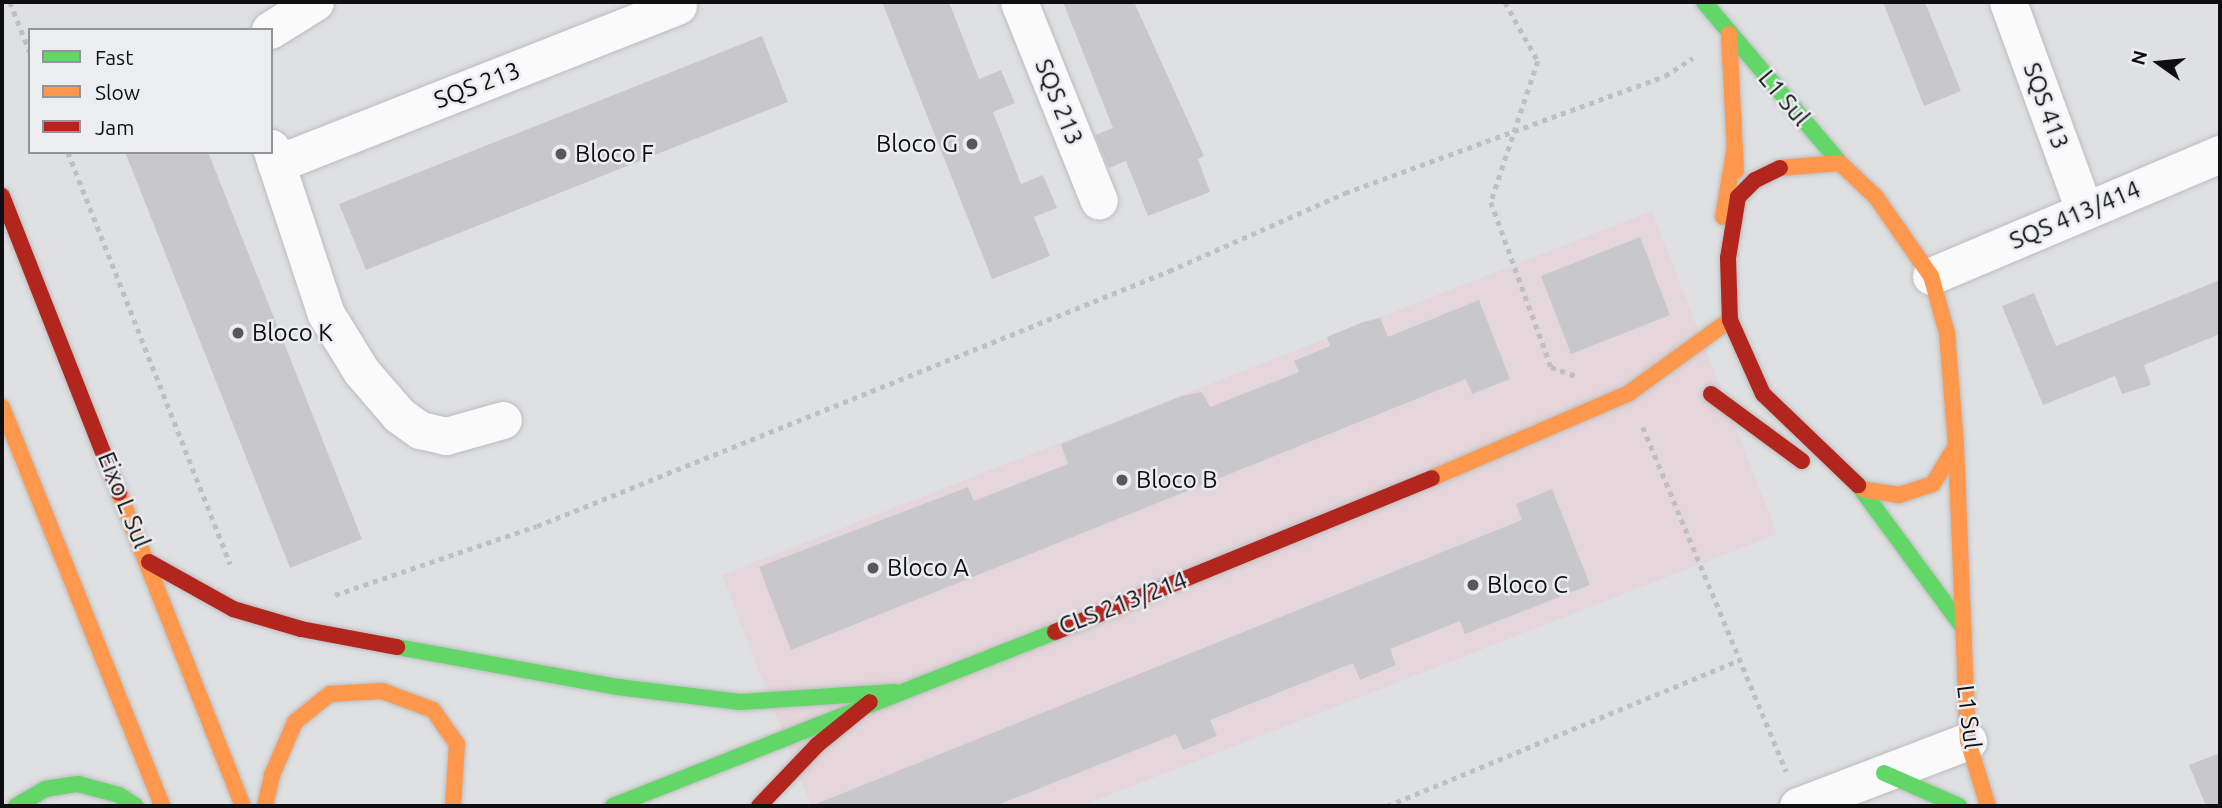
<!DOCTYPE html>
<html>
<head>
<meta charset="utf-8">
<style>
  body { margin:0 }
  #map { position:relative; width:2222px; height:808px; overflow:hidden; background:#dfe0e2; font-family:Ubuntu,sans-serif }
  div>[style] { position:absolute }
  .commercial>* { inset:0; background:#e4d6da }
  .building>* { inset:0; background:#c8c8ca }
  .path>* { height:4.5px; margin-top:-2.25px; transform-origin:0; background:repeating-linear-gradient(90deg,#bebfc0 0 5px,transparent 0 10px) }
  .roads { filter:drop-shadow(0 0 2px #bcbcbe) drop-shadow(0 0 2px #bcbcbe) }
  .street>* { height:37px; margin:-18.5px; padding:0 18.5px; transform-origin:18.5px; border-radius:18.5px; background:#fafafb }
  .fast>* { height:16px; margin:-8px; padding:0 8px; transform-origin:8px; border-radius:8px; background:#63d668 }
  .slow>* { height:16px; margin:-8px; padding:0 8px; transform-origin:8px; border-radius:8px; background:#ff974d }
  .jam>* { height:16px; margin:-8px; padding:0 8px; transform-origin:8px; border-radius:8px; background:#b3261e }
  .dots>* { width:19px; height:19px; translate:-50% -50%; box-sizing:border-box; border:4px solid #ebedf1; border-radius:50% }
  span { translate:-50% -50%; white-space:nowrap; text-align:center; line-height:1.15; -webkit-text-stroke:5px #ebedf1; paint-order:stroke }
  .street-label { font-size:24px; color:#0f0f11 }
  .poi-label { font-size:24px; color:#0f0f11 }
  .right { translate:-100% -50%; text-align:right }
  .left { translate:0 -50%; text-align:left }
  .frame { position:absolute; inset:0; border:4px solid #0f0f11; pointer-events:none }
  .legend { position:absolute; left:28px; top:28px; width:245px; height:126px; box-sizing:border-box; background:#ebedf1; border:2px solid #939497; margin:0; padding:9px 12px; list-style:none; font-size:21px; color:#0f0f11 }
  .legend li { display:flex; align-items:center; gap:14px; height:35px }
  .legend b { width:35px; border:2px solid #939497 }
  .north { position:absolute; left:2124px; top:28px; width:70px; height:70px; -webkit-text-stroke:5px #ebedf1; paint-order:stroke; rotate:285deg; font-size:19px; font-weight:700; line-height:28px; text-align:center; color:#0f0f11 }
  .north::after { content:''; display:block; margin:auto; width:24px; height:32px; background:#0f0f11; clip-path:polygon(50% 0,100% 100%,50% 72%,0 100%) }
</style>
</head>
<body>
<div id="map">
  <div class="commercial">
    <div style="clip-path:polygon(1652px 211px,1777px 534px,1081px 806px,811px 806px,722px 575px)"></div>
  </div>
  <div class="building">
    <div style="clip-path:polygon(882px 2px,949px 2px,979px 79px,1001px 70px,1015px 103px,993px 112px,1021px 184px,1043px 175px,1057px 208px,1034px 217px,1050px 256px,992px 279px)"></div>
    <div style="clip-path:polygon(1063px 2px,1134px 2px,1204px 156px,1198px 159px,1210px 192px,1148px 216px,1126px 161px,1109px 168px,1095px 135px,1113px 128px)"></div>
    <div style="clip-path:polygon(1883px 2px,1925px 2px,1961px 91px,1924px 106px)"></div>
    <div style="clip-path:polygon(762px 36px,788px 102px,366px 270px,339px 204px)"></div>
    <div style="clip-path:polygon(125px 152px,208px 152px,362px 539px,290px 568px)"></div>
    <div style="clip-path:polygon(1640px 237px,1670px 315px,1571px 354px,1541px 276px)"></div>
    <div style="clip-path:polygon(2220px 280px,2220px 334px,2144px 365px,2151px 385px,2122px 394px,2115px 376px,2043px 405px,2002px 306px,2034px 293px,2056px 346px)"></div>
    <div style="clip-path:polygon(1479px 300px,1510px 379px,1472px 394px,1466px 379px,791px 650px,759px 567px,968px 487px,974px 501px,1068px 464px,1061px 444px,1182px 396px,1202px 392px,1210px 407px,1299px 372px,1294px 361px,1330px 346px,1327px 337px,1363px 322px,1380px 318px,1388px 337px)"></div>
    <div style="clip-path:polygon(1552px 489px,1590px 585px,1465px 634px,1460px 621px,1390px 649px,1396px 665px,1360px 680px,1353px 663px,1210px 720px,1217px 736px,1183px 750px,1176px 734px,995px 806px,811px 806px,1522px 520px,1516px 504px)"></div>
    <div style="clip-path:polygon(2220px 753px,2220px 806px,2206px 806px,2189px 765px)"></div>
  </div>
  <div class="path">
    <div style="left:10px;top:2px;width:54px;rotate:68.2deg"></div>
    <div style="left:1505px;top:2px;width:68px;rotate:60.8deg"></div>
    <div style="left:1538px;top:61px;width:149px;rotate:108.4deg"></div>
    <div style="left:1491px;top:202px;width:176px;rotate:70deg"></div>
    <div style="left:1551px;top:367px;width:27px;rotate:20deg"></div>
    <div style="left:68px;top:152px;width:443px;rotate:68.5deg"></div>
    <div style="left:1643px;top:427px;width:373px;rotate:67.4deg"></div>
    <div style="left:335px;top:595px;width:213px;rotate:-18.9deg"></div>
    <div style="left:537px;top:526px;width:682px;rotate:-21.97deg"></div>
    <div style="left:1169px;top:271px;width:193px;rotate:-23.9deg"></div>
    <div style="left:1345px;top:193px;width:341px;rotate:-20.1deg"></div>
    <div style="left:1665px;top:76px;width:33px;rotate:-33deg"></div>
    <div style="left:1387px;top:806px;width:382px;rotate:-22.5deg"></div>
  </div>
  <div class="roads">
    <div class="street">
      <div style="left:1019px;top:2px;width:214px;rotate:68.1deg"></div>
      <div style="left:2008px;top:2px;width:221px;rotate:69.9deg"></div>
      <div style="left:270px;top:30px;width:53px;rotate:-31.9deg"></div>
      <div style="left:271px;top:148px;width:175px;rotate:71.7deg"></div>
      <div style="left:326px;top:314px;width:67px;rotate:58.4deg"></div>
      <div style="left:361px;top:371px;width:58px;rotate:49.2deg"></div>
      <div style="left:399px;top:415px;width:26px;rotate:36deg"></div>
      <div style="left:420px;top:430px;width:27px;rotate:13deg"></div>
      <div style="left:446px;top:436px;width:59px;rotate:-15.7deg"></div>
      <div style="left:276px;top:164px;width:432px;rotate:-21.5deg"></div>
      <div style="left:1931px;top:276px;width:314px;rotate:-22.9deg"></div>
      <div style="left:1798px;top:806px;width:182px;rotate:-20.9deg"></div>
    </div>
    <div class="fast">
      <div style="left:1704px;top:2px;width:211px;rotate:49.8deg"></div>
      <div style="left:1858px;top:485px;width:175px;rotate:53.6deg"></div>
      <div style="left:397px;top:647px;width:225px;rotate:10.3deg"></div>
      <div style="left:618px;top:687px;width:123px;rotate:7deg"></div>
      <div style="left:740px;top:702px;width:155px;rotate:-3.7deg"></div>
      <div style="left:1884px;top:773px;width:82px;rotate:23.7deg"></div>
      <div style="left:16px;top:806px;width:34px;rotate:-30deg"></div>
      <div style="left:45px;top:789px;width:33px;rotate:-9deg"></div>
      <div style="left:78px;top:784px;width:42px;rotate:15deg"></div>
      <div style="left:119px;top:795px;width:20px;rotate:33deg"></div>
      <div style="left:613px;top:806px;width:475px;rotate:-21.5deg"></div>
    </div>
    <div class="slow">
      <div style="left:1729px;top:34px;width:137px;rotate:87.1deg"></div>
      <div style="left:1780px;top:168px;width:60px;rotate:-4.8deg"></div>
      <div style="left:1840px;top:163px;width:50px;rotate:43.4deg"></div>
      <div style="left:1876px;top:197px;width:96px;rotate:55.2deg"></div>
      <div style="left:1931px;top:276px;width:59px;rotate:74.3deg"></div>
      <div style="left:1947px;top:333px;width:113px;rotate:85.4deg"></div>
      <div style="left:1956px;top:446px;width:44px;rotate:121.2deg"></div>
      <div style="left:1933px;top:484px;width:36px;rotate:162deg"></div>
      <div style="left:1899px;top:495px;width:36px;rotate:-171deg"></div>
      <div style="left:1723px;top:217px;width:71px;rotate:-80.3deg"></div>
      <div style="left:2px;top:407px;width:430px;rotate:68.1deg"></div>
      <div style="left:1956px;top:446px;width:295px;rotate:87.7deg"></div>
      <div style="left:1968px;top:741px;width:68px;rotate:72.9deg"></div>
      <div style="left:1432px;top:478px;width:215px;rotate:-23.3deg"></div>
      <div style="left:1629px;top:393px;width:125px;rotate:-35.9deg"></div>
      <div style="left:119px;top:493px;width:337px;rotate:68.4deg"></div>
      <div style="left:265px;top:806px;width:32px;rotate:-77deg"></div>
      <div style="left:272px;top:775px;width:58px;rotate:-66.5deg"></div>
      <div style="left:295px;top:722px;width:45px;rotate:-38.7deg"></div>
      <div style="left:330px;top:694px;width:52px;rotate:-3.3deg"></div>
      <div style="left:382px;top:691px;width:54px;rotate:20.4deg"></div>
      <div style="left:433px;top:710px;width:42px;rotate:54.8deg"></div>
      <div style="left:457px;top:744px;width:62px;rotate:93.7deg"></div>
    </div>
    <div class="jam">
      <div style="left:1780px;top:168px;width:28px;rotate:154deg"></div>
      <div style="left:1755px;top:180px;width:24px;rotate:135deg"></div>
      <div style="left:1738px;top:197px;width:62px;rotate:99.3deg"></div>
      <div style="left:1728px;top:258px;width:62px;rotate:88.2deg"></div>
      <div style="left:1730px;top:320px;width:81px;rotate:66deg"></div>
      <div style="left:1763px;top:394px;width:132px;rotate:43.8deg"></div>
      <div style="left:2px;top:196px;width:319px;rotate:68.5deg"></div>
      <div style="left:1711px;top:394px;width:113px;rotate:36.4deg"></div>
      <div style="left:149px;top:562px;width:96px;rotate:29.2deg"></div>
      <div style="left:233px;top:609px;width:71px;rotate:16.4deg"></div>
      <div style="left:301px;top:629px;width:98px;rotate:10.6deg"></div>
      <div style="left:1055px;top:632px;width:407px;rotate:-22.2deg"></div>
      <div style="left:759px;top:806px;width:84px;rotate:-46.4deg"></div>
      <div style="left:817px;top:745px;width:68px;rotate:-39.1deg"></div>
    </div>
  </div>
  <div class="dots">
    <div style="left:972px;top:144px;background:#58585a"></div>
    <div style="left:561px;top:154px;background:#58585a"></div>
    <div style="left:238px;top:333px;background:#58585a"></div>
    <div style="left:1122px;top:480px;background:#58585a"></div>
    <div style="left:873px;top:568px;background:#58585a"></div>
    <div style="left:1473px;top:585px;background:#58585a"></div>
  </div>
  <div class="street-label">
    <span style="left:477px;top:85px;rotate:-21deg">SQS 213</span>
    <span style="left:1784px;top:98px;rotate:50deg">L1 Sul</span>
    <span style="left:1059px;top:102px;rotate:68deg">SQS 213</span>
    <span style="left:2046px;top:106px;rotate:70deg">SQS 413</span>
    <span style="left:2075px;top:215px;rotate:-23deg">SQS 413/414</span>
    <span style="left:124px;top:500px;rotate:68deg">Eixo L Sul</span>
    <span style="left:1123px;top:603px;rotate:-21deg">CLS 213/214</span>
    <span style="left:1969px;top:717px;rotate:83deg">L1 Sul</span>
  </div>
  <div class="poi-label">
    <span class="right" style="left:958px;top:144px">Bloco G</span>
    <span class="left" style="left:575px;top:154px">Bloco F</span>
    <span class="left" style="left:252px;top:333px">Bloco K</span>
    <span class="left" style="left:1136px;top:480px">Bloco B</span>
    <span class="left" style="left:887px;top:568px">Bloco A</span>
    <span class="left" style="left:1487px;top:585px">Bloco C</span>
  </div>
  <div class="frame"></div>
  <ul class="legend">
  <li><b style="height:9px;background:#63d668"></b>Fast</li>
  <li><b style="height:9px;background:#ff974d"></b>Slow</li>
  <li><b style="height:9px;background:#b3261e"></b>Jam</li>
  </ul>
  <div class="north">N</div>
</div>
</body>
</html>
